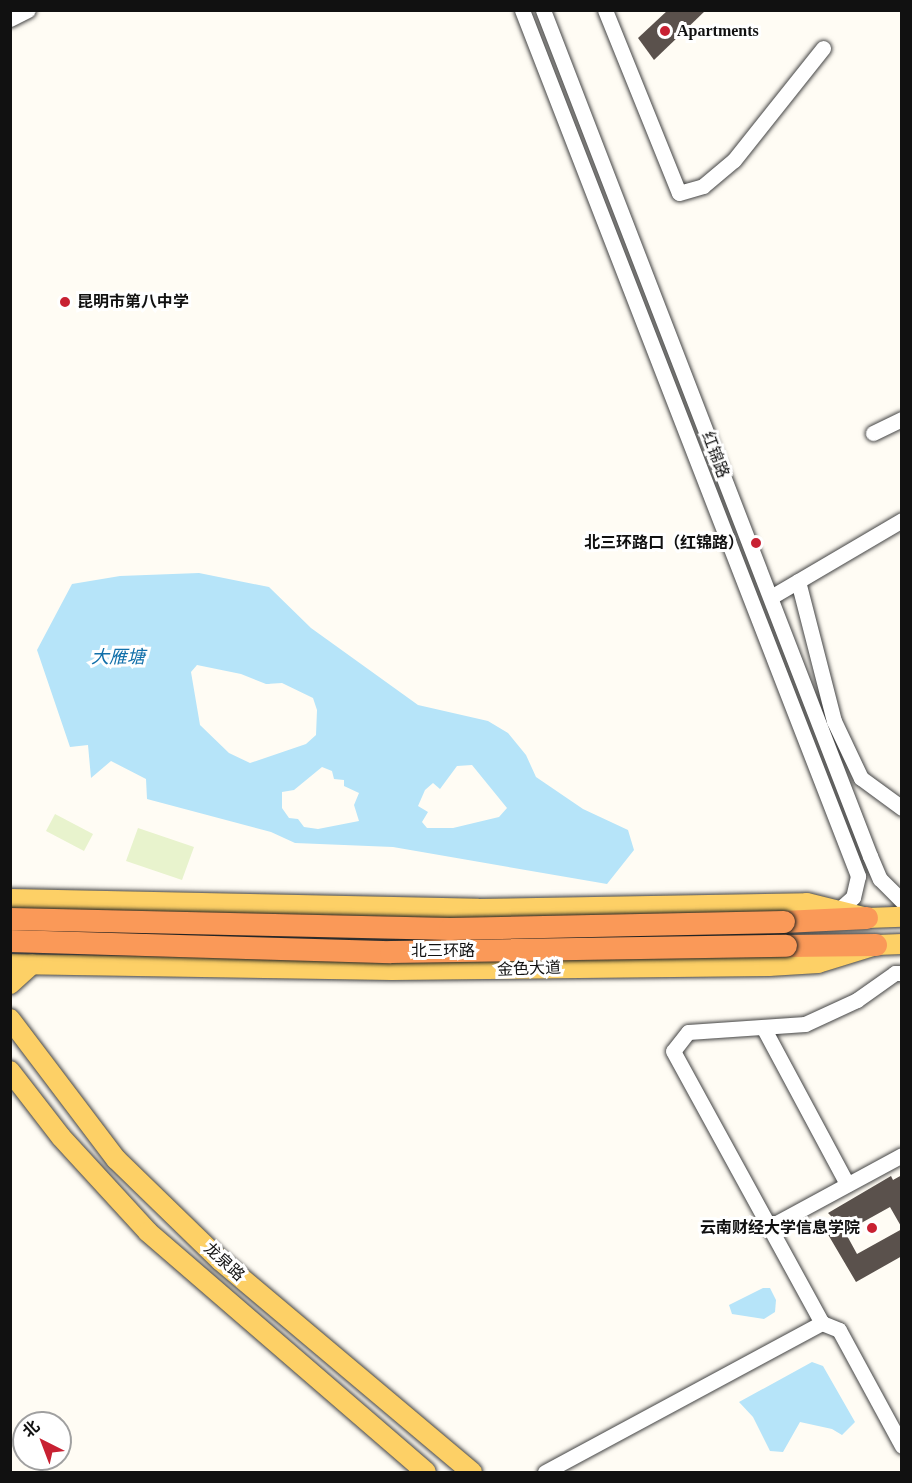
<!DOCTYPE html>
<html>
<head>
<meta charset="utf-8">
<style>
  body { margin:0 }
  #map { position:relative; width:912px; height:1483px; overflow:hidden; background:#fffcf4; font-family:"Times New Roman","Noto Sans SC",serif }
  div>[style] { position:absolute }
  .pitch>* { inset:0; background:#e8f3cd }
  .water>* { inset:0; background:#b6e4f9 }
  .building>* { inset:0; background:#5a514c }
  .roads { filter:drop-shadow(0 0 2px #444) drop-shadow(0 0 2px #444) }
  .minor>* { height:15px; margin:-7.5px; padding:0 7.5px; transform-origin:7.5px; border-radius:7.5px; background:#fff }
  .major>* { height:20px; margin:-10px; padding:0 10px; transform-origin:10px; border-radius:10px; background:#fdd066 }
  .highway>* { height:22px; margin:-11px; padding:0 11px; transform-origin:11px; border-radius:11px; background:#fa9958 }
  .bridges { filter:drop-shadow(0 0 2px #222) drop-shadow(0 0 2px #222) }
  .highway-bridge>* { height:22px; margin:-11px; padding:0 11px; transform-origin:11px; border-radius:11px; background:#fa9958 }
  .dots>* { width:16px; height:16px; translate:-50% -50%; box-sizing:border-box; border:3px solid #fff; border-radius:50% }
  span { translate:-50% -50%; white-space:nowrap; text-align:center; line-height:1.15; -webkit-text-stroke:6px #fff; paint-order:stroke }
  .poi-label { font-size:16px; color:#111; font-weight:700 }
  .left { translate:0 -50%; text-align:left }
  .right { translate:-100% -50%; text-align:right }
  .street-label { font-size:16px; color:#111 }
  .water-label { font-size:18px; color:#1270aa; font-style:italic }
  .frame { position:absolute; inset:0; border:12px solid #111; pointer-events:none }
  .north { position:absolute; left:12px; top:1411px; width:60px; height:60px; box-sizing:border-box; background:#fff; border:2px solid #a0a0a0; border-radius:50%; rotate:318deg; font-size:16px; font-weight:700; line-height:24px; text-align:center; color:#111 }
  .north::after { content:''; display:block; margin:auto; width:21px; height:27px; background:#c82132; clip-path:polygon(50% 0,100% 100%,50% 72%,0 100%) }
</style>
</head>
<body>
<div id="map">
  <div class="pitch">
    <div style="clip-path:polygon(55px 814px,93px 834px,84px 851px,46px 831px)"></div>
    <div style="clip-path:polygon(138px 828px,194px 847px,182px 880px,126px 861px)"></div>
  </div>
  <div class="water">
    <div style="clip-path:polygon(evenodd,199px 573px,269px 587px,311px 628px,418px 705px,488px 721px,508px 733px,526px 755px,536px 777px,583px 809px,628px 830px,634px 850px,607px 884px,393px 847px,295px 843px,271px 832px,147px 799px,146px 779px,111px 761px,91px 778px,88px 745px,70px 747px,37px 650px,72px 584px,120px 576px,199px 573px,197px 665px,241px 674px,266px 684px,282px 683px,313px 698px,317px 710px,316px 735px,306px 744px,250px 763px,229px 753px,200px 725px,191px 672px,197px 665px,199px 573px,472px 765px,507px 808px,499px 817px,453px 828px,427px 828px,422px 822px,428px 812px,418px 806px,425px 790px,433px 783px,440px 789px,457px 766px,472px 765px,199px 573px,322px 767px,332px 771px,334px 779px,344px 780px,344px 786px,359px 793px,354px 805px,359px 821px,318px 829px,304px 827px,298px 819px,289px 818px,282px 808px,282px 792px,294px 790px,322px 767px)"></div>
    <div style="clip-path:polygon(763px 1288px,770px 1288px,776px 1300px,775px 1312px,764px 1319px,732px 1314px,729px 1305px)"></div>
    <div style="clip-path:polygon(812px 1362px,823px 1366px,855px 1422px,842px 1435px,832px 1429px,800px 1422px,783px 1452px,770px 1451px,753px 1417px,739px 1402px)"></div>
  </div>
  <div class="building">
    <div style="clip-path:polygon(668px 10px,706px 10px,654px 60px,638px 38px)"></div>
    <div style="clip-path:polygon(902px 1175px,902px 1228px,890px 1207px,845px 1232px,857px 1254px,902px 1229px,902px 1256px,856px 1282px,823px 1226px,834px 1219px,828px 1213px,891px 1176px,893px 1180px)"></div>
  </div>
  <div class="roads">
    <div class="minor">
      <div style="left:522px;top:10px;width:929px;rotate:68.79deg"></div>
      <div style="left:858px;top:876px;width:22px;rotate:103deg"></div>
      <div style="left:853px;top:897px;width:27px;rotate:138deg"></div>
      <div style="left:543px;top:10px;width:907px;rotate:68.87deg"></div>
      <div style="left:870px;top:856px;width:25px;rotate:67deg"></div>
      <div style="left:880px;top:879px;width:31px;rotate:45deg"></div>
      <div style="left:605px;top:10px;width:197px;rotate:68deg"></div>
      <div style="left:679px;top:193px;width:25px;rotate:-16deg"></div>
      <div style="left:703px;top:186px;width:40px;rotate:-40deg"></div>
      <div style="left:734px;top:160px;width:143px;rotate:-51.5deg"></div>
      <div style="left:10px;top:19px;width:20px;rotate:-27deg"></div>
      <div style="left:873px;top:433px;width:32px;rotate:-26deg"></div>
      <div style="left:798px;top:581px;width:145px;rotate:75.6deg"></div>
      <div style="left:834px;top:721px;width:63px;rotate:64.7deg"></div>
      <div style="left:861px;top:778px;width:51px;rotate:36.2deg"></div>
      <div style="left:771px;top:597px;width:152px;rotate:-30.4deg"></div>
      <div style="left:902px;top:973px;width:7px;rotate:180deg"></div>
      <div style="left:895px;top:973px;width:47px;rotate:144.6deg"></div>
      <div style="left:857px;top:1000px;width:57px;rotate:155.2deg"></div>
      <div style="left:805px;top:1024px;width:117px;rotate:176.1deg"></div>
      <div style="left:688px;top:1032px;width:24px;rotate:128deg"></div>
      <div style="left:673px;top:1051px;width:310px;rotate:61.3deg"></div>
      <div style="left:822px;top:1323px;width:18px;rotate:22deg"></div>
      <div style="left:839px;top:1330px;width:132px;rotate:61.5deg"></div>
      <div style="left:764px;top:1029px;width:176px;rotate:61.8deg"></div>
      <div style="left:769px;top:1227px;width:151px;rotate:-28.4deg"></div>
      <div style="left:545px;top:1472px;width:315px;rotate:-28.3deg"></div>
    </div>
    <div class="major">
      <div style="left:10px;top:899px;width:468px;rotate:1.2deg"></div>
      <div style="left:478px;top:909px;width:329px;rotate:-1deg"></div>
      <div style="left:807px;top:903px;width:62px;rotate:14deg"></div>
      <div style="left:867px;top:918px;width:35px;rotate:-2deg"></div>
      <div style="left:10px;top:964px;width:382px;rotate:0.9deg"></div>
      <div style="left:392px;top:970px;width:377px;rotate:-0.6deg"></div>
      <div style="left:769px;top:966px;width:49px;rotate:-3.5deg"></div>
      <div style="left:818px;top:963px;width:61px;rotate:-17.2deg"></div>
      <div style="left:876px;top:945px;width:26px;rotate:-2deg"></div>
      <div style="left:10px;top:984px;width:30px;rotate:-42deg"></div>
      <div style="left:10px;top:1019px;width:176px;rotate:52.9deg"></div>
      <div style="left:116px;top:1159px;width:146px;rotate:44.2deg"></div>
      <div style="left:221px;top:1261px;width:328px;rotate:40.1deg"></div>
      <div style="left:10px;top:1071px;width:83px;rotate:52.3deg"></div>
      <div style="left:61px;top:1137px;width:129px;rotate:47.5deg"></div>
      <div style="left:148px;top:1232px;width:367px;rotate:40.8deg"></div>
    </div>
    <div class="highway">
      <div style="left:784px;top:922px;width:83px;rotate:-2.8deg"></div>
      <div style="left:786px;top:946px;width:90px;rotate:-0.6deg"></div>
    </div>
  </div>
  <div class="bridges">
    <div class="highway-bridge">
      <div style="left:10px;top:919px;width:440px;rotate:1.3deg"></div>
      <div style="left:450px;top:929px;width:334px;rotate:-1.2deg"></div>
      <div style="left:10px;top:941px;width:381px;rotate:1.7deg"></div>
      <div style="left:391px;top:952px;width:395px;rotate:-0.9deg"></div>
    </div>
  </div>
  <div class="dots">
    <div style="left:665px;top:31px;background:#c82132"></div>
    <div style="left:65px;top:302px;background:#c82132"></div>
    <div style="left:756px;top:543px;background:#c82132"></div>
    <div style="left:872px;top:1228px;background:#c82132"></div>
  </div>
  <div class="poi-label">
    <span class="left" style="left:677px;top:31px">Apartments</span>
    <span class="left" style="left:77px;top:302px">昆明市第八中学</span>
    <span class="right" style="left:744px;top:543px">北三环路口（红锦路）</span>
    <span class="right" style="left:860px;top:1228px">云南财经大学信息学院</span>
  </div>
  <div class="street-label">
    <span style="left:715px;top:455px;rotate:69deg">红锦路</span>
    <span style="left:443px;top:951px">北三环路</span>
    <span style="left:529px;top:969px;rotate:-2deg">金色大道</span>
    <span style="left:224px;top:1262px;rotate:42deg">龙泉路</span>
  </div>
  <div class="water-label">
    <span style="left:118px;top:657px">大雁塘</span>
  </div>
  <div class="frame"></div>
  <div class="north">北</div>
</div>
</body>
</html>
